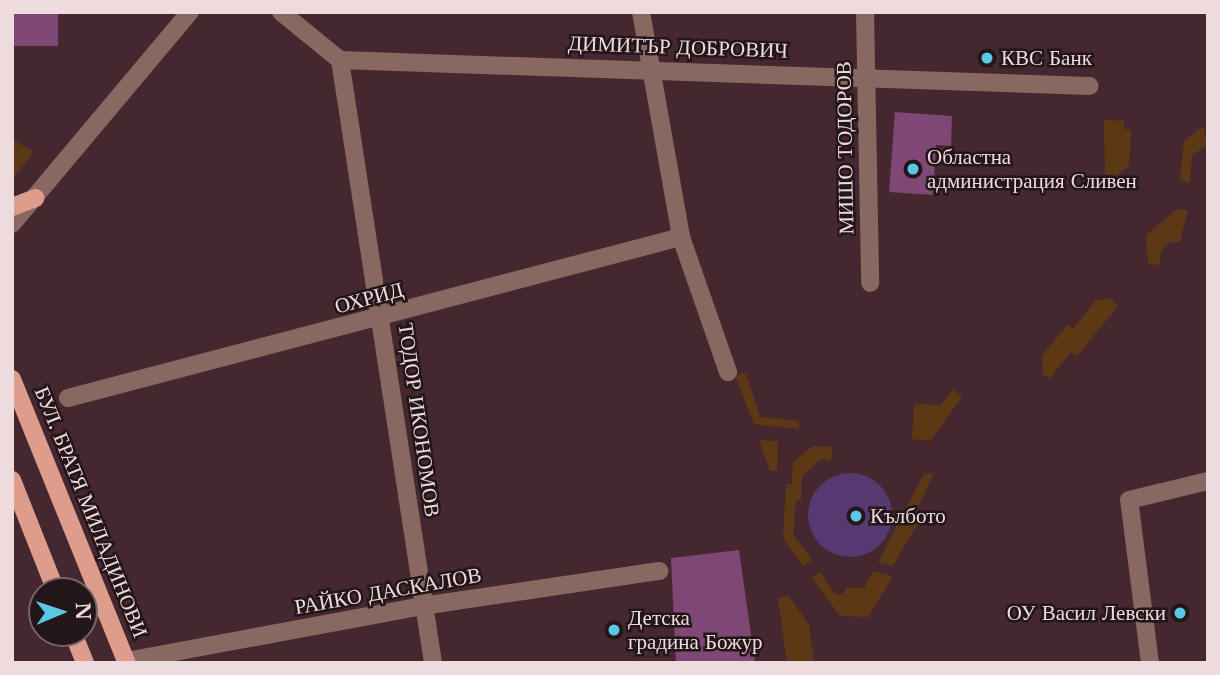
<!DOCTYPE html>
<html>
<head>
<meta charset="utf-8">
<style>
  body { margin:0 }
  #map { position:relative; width:1220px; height:675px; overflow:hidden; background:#45282f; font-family:"Libre Baskerville",serif }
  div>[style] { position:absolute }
  .green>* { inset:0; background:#5c3914 }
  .water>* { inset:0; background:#573972 }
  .round { border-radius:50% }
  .building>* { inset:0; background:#7f4773 }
  .minor>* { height:18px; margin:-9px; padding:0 9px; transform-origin:9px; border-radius:9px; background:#886860 }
  .major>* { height:18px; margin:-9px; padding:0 9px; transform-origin:9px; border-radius:9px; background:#de9d8c }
  .dots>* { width:19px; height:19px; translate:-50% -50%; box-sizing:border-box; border:4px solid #231618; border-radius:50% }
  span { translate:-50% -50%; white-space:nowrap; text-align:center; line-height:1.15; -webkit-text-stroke:5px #231618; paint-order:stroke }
  .street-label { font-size:21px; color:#eedbde }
  .poi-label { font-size:21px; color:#eedbde }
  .left { translate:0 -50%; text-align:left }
  .right { translate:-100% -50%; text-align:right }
  .frame { position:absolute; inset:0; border:14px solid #eedbde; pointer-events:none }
  .north { position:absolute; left:28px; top:577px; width:70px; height:70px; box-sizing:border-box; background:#231618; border:2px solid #746567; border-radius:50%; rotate:88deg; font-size:19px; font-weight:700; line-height:28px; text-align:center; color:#eedbde }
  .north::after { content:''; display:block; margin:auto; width:24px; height:32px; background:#5ac8e5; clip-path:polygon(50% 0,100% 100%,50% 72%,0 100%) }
</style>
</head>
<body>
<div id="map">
  <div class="green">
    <div style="clip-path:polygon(1104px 120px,1124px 121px,1124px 129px,1131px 130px,1129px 166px,1117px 175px,1105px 174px)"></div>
    <div style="clip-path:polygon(1203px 126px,1208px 145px,1192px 155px,1190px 182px,1180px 181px,1184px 141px)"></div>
    <div style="clip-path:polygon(12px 139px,34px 152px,12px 180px)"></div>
    <div style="clip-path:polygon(1177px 209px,1188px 210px,1180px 242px,1171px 242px,1161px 251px,1159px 265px,1148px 264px,1146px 235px)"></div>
    <div style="clip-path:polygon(1111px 299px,1118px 306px,1077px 356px,1071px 352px,1049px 379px,1043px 374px,1042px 356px,1067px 325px,1073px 329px,1096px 300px)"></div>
    <div style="clip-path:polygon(746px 373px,760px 417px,799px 421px,799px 429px,754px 424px,735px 376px)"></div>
    <div style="clip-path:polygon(954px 389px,962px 397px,930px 441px,912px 439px,914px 404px,941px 405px)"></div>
    <div style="clip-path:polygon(759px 440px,778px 441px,777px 471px,770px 471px)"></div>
    <div style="clip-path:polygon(813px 446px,833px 447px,831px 461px,821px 459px,802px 476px,801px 501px,796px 500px,793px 534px,812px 560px,803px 566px,783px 538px,786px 484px,792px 484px,793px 462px)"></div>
    <div style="clip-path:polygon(934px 473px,916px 511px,921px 518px,893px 566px,878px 562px,924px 474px)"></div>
    <div style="clip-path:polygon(873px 571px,893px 576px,868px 617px,840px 616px,812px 578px,820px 572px,835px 594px,843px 594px,846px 588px,864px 588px)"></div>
    <div style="clip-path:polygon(789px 596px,809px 625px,814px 663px,787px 663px,778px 598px)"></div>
  </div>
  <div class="water">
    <div class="round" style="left:808px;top:473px;width:84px;height:84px"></div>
  </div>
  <div class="building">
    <div style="clip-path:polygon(14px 12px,58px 12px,58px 46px,14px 46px)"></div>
    <div style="clip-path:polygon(895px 112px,952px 116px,951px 146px,936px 145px,933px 195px,889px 192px)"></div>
    <div style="clip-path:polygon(739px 550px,755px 663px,676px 663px,671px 558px)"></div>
  </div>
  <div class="minor">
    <div style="left:281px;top:12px;width:76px;rotate:39.1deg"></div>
    <div style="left:340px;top:60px;width:750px;rotate:1.99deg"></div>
    <div style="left:641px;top:12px;width:229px;rotate:79.9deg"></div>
    <div style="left:681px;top:237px;width:143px;rotate:70.8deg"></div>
    <div style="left:865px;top:12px;width:271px;rotate:88.9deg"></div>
    <div style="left:340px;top:60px;width:610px;rotate:81.23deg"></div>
    <div style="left:12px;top:224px;width:277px;rotate:-50deg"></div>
    <div style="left:68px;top:398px;width:634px;rotate:-14.72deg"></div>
    <div style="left:126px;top:661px;width:301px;rotate:-10.5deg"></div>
    <div style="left:422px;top:606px;width:240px;rotate:-8.4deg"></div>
    <div style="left:1150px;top:663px;width:164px;rotate:-97.3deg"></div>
    <div style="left:1129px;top:500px;width:81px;rotate:-13.5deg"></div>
  </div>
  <div class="major">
    <div style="left:12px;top:207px;width:25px;rotate:-21deg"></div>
    <div style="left:12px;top:379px;width:306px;rotate:68deg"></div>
    <div style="left:12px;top:480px;width:119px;rotate:68.4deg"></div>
    <div style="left:73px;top:633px;width:32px;rotate:68deg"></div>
  </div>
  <div class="dots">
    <div style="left:987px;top:58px;background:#5ac8e5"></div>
    <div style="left:913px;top:169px;background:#5ac8e5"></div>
    <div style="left:856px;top:516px;background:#5ac8e5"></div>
    <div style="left:1180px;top:613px;background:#5ac8e5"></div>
    <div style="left:614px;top:630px;background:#5ac8e5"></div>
  </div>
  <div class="street-label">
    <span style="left:678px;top:47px;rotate:2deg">ДИМИТЪР ДОБРОВИЧ</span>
    <span style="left:845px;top:148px;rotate:-91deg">МИШО ТОДОРОВ</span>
    <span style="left:369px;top:298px;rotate:-15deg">ОХРИД</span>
    <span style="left:419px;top:420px;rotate:82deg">ТОДОР ИКОНОМОВ</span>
    <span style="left:91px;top:512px;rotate:68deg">БУЛ. БРАТЯ МИЛАДИНОВИ</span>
    <span style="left:388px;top:591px;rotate:-10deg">РАЙКО ДАСКАЛОВ</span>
  </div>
  <div class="poi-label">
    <span class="left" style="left:1001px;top:58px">КВС Банк</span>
    <span class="left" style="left:927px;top:169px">Областна<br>администрация Сливен</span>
    <span class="left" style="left:870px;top:516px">Кълбото</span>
    <span class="right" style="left:1166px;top:613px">ОУ Васил Левски</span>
    <span class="left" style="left:628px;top:630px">Детска<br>градина Божур</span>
  </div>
  <div class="frame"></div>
  <div class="north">N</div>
</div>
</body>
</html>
